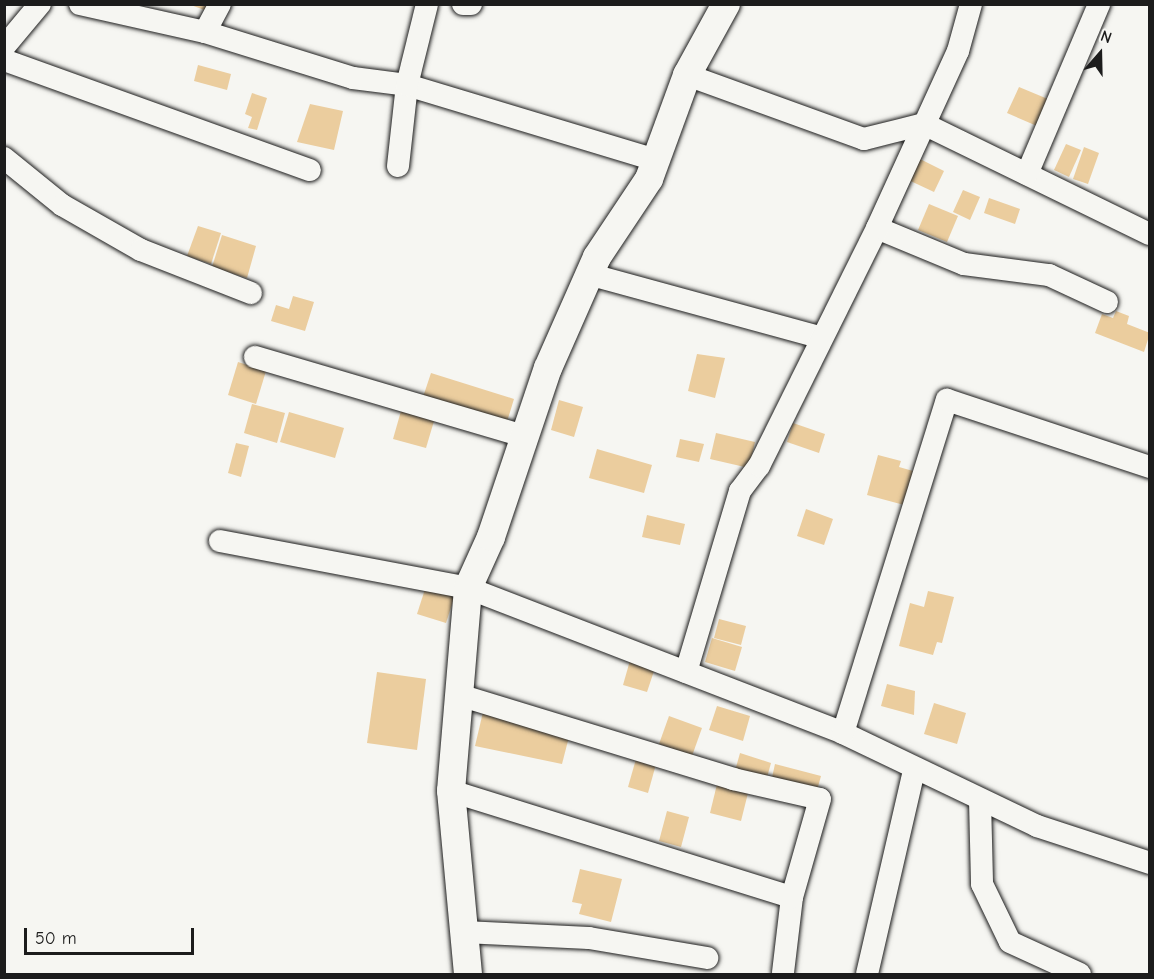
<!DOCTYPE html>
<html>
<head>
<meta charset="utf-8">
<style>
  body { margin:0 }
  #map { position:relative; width:1154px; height:979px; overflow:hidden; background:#f6f6f2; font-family:"Comic Neue",sans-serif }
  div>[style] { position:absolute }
  .building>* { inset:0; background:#ebcd9e }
  .roads { filter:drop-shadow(0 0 2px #1c1c1c) drop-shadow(0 0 2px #1c1c1c) }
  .minor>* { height:22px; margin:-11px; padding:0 11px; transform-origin:11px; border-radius:11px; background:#f6f6f2 }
  .tertiary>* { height:28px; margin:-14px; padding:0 14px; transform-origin:14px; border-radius:14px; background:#f6f6f2 }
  span { translate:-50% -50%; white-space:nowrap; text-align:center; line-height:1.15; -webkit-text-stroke:4.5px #f6f6f2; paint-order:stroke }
  .frame { position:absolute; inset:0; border:6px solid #1c1c1c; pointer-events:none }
  .north { position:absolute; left:1070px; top:24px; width:60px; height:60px; -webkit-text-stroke:4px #f6f6f2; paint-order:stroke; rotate:20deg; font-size:16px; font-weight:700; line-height:24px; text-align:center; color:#1c1c1c }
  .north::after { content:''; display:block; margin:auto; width:21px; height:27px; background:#1c1c1c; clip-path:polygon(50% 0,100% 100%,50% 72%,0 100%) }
  .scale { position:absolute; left:24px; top:928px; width:170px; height:27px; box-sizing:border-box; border:3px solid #1c1c1c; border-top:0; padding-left:8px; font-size:18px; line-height:21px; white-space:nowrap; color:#1c1c1c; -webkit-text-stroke:4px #f6f6f2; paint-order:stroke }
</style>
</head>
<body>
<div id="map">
  <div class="building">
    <div style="clip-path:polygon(188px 4px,212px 4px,210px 12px)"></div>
    <div style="clip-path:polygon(198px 65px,231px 74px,227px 90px,194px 81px)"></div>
    <div style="clip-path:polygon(1019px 87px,1055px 102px,1044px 129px,1007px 113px)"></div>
    <div style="clip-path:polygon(252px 93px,267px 98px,257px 130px,248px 128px,252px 117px,245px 114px)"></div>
    <div style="clip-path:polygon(310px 104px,343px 111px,334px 150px,297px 142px)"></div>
    <div style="clip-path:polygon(1066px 144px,1081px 150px,1069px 177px,1054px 170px)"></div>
    <div style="clip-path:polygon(1084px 147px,1099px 153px,1088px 184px,1073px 179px)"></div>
    <div style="clip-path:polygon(918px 158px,944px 171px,934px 192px,902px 177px)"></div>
    <div style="clip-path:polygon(963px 190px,980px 197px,970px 220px,953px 212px)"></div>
    <div style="clip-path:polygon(989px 198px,1020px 209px,1015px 224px,984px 213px)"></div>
    <div style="clip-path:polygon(929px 204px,958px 216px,947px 242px,918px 230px)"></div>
    <div style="clip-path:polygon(198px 226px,221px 233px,211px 264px,187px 256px)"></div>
    <div style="clip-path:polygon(222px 235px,256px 246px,247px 278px,212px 267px)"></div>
    <div style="clip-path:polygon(293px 296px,314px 302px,305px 331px,271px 321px,276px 305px,289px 309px)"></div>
    <div style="clip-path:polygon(1116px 311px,1129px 316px,1127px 324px,1150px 333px,1144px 352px,1095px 333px,1102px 314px,1113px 318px)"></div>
    <div style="clip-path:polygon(697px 354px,725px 358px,715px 398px,688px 391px)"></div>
    <div style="clip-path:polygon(238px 362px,266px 371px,256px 404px,228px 395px)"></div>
    <div style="clip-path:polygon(431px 373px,514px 399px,506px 425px,422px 400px)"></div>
    <div style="clip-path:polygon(559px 400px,583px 407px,574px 437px,551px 430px)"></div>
    <div style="clip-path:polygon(252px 404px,285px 413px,277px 443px,244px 433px)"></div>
    <div style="clip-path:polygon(401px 411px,434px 421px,426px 448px,393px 439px)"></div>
    <div style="clip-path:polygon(289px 412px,344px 428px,335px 458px,280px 442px)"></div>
    <div style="clip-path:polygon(793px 423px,825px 434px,819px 453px,787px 442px)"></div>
    <div style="clip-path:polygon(716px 433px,755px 442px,749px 468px,710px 459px)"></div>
    <div style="clip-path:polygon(680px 439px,704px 444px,699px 462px,676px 457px)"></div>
    <div style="clip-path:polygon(236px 443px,249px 446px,241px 477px,228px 473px)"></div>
    <div style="clip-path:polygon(597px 449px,652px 465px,644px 493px,589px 478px)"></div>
    <div style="clip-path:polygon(878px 455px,901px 461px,899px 467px,913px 471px,904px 505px,867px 495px)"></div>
    <div style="clip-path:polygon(806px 509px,833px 519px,824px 545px,797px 536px)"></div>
    <div style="clip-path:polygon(647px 515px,685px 524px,680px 545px,642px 537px)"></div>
    <div style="clip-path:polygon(427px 583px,456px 592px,446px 623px,417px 614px)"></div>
    <div style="clip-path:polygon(928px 591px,954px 597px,942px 643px,937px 642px,933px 655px,899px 646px,910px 603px,924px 607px)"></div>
    <div style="clip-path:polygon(719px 619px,746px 626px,741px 645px,714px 638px)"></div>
    <div style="clip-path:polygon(712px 638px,742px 647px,735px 671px,705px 662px)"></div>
    <div style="clip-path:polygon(631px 657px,656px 665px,647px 692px,623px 685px)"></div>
    <div style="clip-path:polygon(377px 672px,426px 679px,417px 750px,367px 743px)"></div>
    <div style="clip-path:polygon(887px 684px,915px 691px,914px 715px,881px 706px)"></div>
    <div style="clip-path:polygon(934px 703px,966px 713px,957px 744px,924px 734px)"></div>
    <div style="clip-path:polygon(717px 706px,750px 716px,743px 741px,709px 730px)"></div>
    <div style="clip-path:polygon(483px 712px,570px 733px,562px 764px,475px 746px)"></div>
    <div style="clip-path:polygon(669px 716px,702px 728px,692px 756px,659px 744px)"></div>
    <div style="clip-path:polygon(638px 752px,658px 757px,648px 793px,628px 787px)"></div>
    <div style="clip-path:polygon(740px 753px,771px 763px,766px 781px,735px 771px)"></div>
    <div style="clip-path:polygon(775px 764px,821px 776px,816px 794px,771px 782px)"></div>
    <div style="clip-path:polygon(718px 780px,749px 789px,741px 821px,710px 813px)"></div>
    <div style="clip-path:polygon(667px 811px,689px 817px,681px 847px,659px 841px)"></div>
    <div style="clip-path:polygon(580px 869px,622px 879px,611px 922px,579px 914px,582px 904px,572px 902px)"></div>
  </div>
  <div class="roads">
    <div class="minor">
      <div style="left:80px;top:4px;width:128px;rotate:12.6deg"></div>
      <div style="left:205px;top:32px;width:155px;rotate:17.3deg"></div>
      <div style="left:353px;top:78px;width:54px;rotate:7.4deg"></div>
      <div style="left:407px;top:85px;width:260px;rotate:16.8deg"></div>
      <div style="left:463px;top:4px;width:8px"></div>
      <div style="left:205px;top:32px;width:32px;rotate:-62deg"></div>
      <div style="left:4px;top:47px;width:56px;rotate:-50.1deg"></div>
      <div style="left:4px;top:60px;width:325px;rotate:19.8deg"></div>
      <div style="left:687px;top:75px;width:188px;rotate:19.9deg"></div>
      <div style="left:864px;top:139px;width:62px;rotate:-14deg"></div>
      <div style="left:924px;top:124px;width:251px;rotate:26deg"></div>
      <div style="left:4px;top:158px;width:75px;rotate:39deg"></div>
      <div style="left:62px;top:205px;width:91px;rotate:29.7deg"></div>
      <div style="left:141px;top:250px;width:118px;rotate:21.4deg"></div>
      <div style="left:398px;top:166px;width:81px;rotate:-83.7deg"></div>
      <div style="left:407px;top:85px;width:83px;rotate:-76.1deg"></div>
      <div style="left:1027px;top:174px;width:185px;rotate:-67deg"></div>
      <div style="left:877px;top:228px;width:94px;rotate:22.5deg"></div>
      <div style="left:964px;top:264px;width:86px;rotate:7.4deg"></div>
      <div style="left:1049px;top:275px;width:64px;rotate:25deg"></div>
      <div style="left:592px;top:275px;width:238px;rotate:15.3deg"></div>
      <div style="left:255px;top:357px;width:280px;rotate:16.4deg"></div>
      <div style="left:220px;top:541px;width:252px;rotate:10.7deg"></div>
      <div style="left:468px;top:588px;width:402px;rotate:21.1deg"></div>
      <div style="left:843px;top:733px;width:215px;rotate:25.6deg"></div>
      <div style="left:1037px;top:826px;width:119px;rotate:18.1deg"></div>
      <div style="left:686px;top:672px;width:189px;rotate:-73.4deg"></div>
      <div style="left:740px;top:491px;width:31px;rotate:-53deg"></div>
      <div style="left:759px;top:466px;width:266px;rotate:-63.6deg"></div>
      <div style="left:877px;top:228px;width:195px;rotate:-65.4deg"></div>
      <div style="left:958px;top:51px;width:49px;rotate:-74.5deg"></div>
      <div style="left:459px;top:695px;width:287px;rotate:17deg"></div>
      <div style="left:733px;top:779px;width:89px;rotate:12.9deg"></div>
      <div style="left:820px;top:799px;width:102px;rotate:105.9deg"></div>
      <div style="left:792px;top:897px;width:76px;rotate:96.8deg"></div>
      <div style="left:843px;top:733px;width:349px;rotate:-72.7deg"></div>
      <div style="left:947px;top:400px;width:214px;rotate:18.3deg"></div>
      <div style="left:451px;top:791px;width:357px;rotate:17.3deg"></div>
      <div style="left:980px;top:800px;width:84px;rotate:88.6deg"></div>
      <div style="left:982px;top:884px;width:64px;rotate:64.2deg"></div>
      <div style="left:1010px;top:942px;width:77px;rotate:24.6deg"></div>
      <div style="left:464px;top:932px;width:125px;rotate:2.7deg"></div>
      <div style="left:589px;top:938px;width:120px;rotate:9.6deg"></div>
      <div style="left:867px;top:974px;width:209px;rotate:-77deg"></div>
    </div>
    <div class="tertiary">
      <div style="left:468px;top:974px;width:184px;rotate:-95.3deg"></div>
      <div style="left:451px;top:791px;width:204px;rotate:-85.2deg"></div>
      <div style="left:468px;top:588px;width:56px;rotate:-65.7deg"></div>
      <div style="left:491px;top:537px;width:178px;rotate:-71.4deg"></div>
      <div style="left:548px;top:368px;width:121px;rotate:-66.2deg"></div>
      <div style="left:597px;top:257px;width:94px;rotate:-56.3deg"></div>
      <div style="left:649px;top:179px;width:111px;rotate:-69.9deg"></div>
      <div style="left:687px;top:75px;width:81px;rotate:-61.2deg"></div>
    </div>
  </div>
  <div class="frame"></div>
  <div class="north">N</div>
  <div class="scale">50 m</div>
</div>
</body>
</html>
